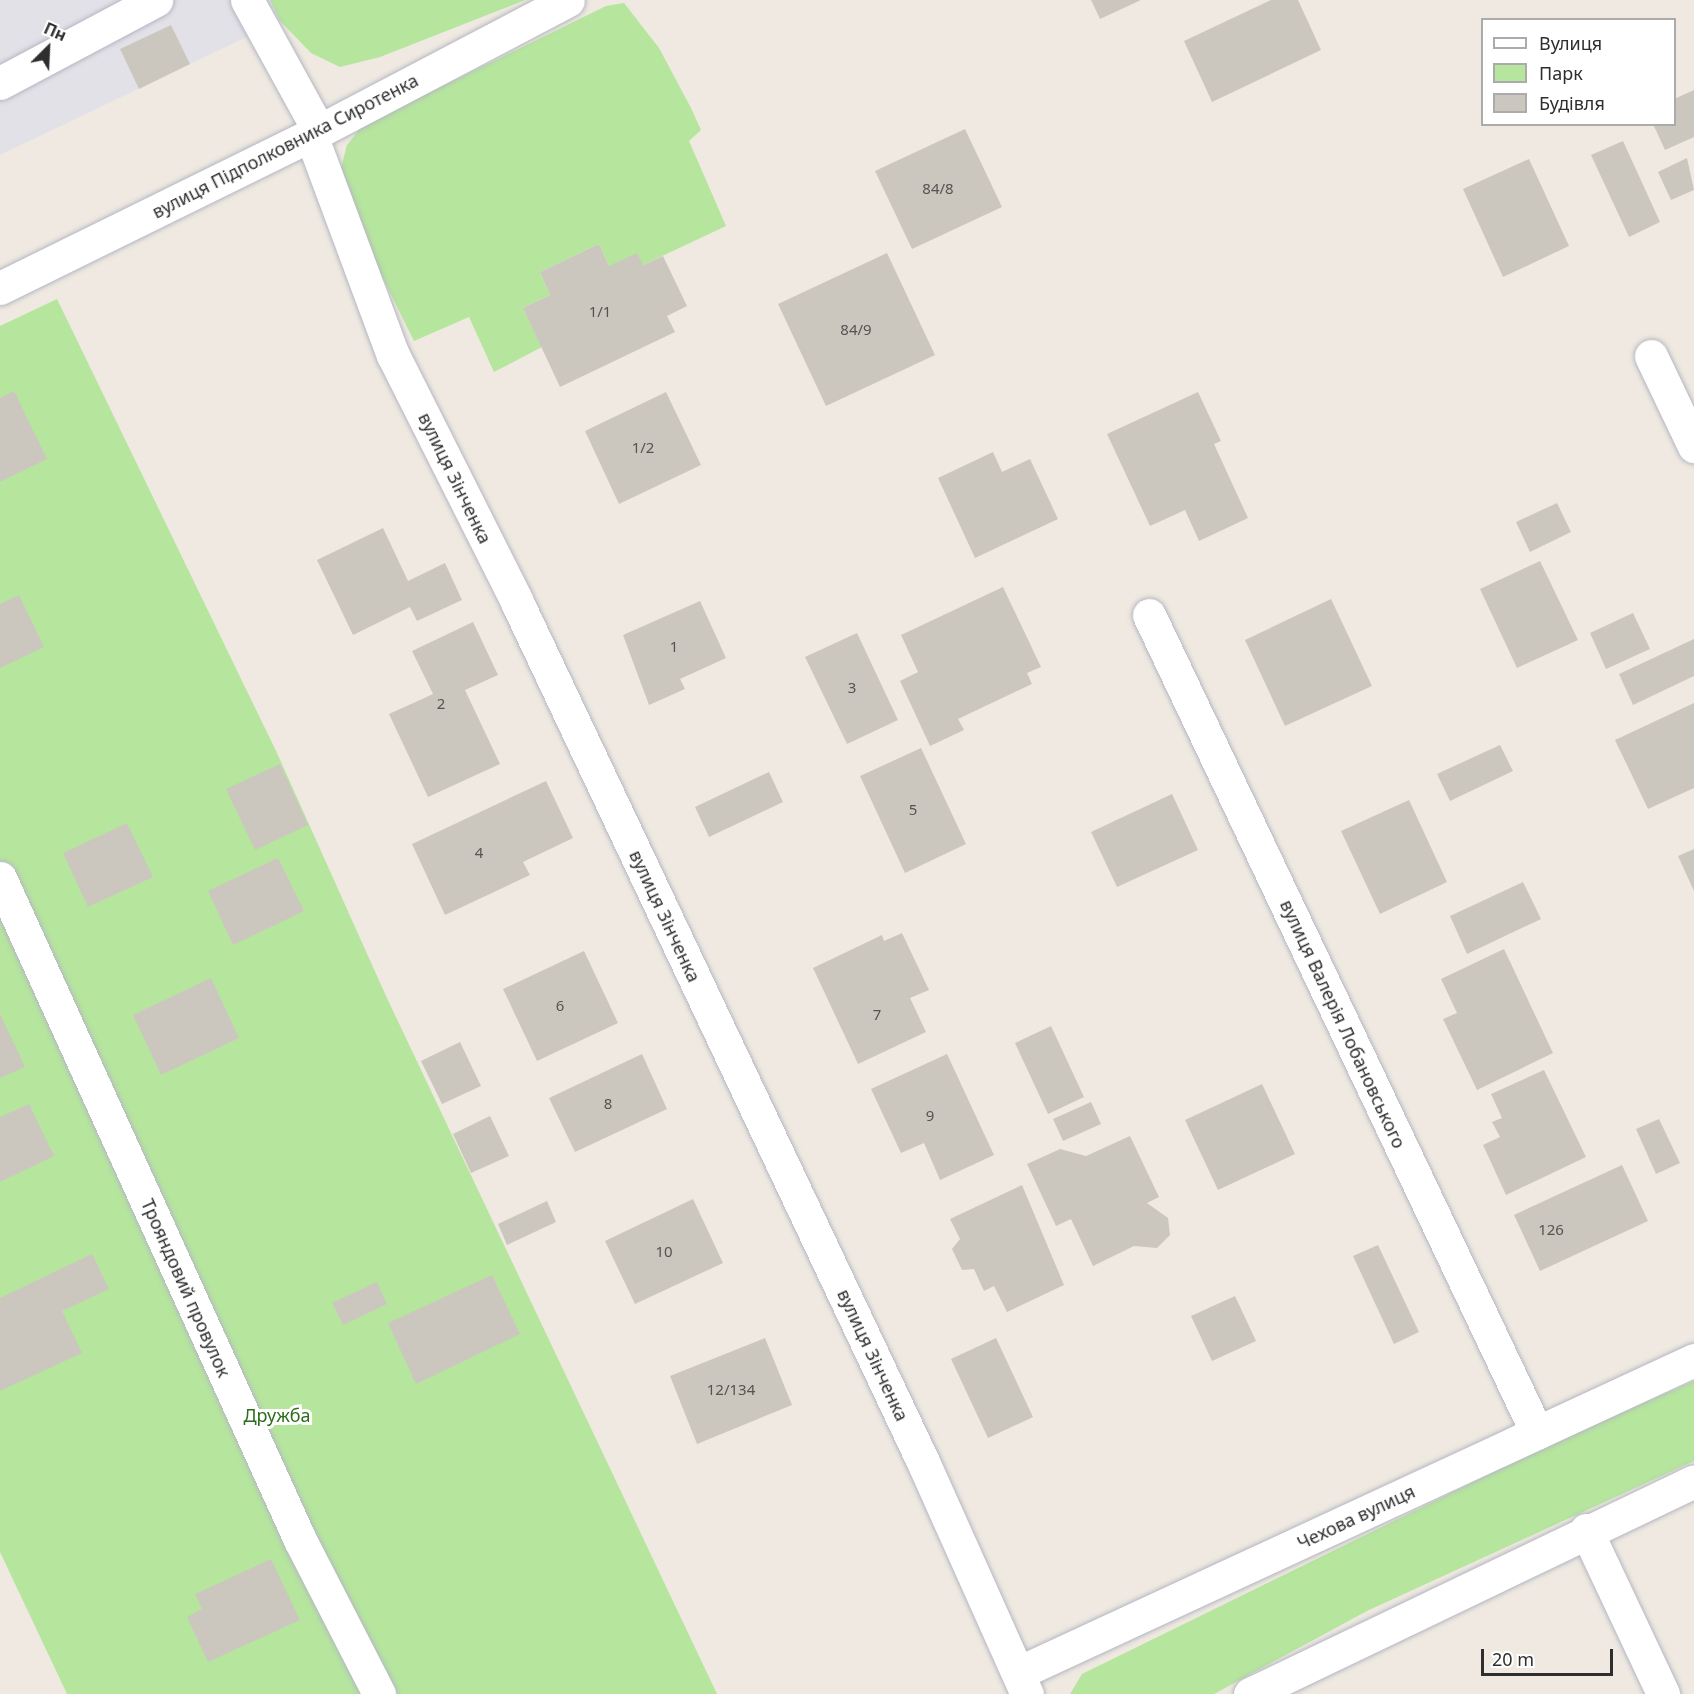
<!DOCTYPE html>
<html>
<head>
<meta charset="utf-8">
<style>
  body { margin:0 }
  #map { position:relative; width:1694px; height:1694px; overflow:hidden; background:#efe9e1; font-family:"Noto Sans",sans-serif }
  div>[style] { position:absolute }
  .industrial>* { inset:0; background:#e3e1e8 }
  .green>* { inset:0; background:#b6e59e }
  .building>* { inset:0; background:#cbc7bf }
  .roads { filter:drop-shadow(0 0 2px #b4b7c1) drop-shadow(0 0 2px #b4b7c1) }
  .minor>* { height:33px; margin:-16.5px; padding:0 16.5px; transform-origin:16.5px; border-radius:16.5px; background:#fff }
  span { translate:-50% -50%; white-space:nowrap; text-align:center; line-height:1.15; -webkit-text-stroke:6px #fff; paint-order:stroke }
  .number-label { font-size:15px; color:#555452 }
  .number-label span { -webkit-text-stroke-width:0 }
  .street-label { font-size:18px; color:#2e2e2e }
  .park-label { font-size:18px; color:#2c6e1b }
  .legend { position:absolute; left:1481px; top:18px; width:195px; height:108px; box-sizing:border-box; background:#fff; border:2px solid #ababab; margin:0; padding:8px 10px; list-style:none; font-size:18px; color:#2e2e2e }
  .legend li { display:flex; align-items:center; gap:12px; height:30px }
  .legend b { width:30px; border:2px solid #ababab }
  .north { position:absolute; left:18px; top:18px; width:60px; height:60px; -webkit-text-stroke:4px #fff; paint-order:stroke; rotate:24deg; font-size:16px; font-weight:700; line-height:24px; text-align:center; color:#2e2e2e }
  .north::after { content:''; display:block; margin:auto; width:21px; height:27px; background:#2e2e2e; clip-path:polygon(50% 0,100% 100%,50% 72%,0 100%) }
  .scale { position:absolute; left:1481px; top:1649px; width:132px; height:27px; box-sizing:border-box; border:3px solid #2e2e2e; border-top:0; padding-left:8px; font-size:18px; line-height:21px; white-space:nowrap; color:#2e2e2e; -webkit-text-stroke:4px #fff; paint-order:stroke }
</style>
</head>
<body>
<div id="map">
  <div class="industrial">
    <div style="clip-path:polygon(0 0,324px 0,0 155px)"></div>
  </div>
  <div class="green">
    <div style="clip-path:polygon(270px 0,525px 0,380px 57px,340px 67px,311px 53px,280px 21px)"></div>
    <div style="clip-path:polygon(624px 3px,659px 48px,691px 108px,701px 130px,689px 141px,726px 226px,643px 265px,609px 266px,599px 244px,540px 272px,550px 295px,523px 308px,542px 347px,494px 372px,469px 317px,414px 341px,366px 244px,341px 168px,347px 145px,363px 125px,606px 6px)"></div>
    <div style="clip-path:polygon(57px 299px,277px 753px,386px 996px,717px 1694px,67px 1694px,0 1552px,0 326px)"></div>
    <div style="clip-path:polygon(1694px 1381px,1694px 1461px,1367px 1611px,1214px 1694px,1070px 1694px,1082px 1674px,1559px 1440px)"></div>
  </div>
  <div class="building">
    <div style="clip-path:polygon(1091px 0,1141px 0,1100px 19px)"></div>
    <div style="clip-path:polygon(1271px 0,1298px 0,1321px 50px,1212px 102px,1184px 41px)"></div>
    <div style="clip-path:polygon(171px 25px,190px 64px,139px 89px,120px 49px)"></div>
    <div style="clip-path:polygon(1694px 90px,1694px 137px,1665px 150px,1653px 124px,1674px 124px,1674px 99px)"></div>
    <div style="clip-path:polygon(965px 129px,1002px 207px,912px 249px,875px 171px)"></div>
    <div style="clip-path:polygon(1623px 141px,1660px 222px,1629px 237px,1591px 155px)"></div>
    <div style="clip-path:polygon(1687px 158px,1694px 190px,1671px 200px,1658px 172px)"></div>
    <div style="clip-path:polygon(1529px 159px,1569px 246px,1503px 277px,1463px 189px)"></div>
    <div style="clip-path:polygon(599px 244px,609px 266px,637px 253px,643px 265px,663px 256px,687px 306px,667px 316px,675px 332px,560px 387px,523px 308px,550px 295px,540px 272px)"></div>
    <div style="clip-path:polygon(887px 253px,935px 355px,826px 406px,778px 304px)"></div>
    <div style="clip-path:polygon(14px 391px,47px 459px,0 482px,0 398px)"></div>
    <div style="clip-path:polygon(666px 392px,701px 465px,619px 504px,585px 431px)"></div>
    <div style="clip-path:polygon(1198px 392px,1221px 441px,1214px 444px,1248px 518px,1199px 541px,1185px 510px,1150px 526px,1107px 434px)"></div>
    <div style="clip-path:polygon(993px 452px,1002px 472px,1030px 459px,1058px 519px,975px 558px,938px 478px)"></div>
    <div style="clip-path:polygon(1557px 503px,1571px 532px,1530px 552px,1516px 522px)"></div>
    <div style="clip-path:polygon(383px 528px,408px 581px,445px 563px,462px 600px,417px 621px,410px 607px,353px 635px,317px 560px)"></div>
    <div style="clip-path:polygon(1540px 561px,1578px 640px,1517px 668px,1480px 589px)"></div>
    <div style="clip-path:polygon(1003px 587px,1041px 667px,1027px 673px,1032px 684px,958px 719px,964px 730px,930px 746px,900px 681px,918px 672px,901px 635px)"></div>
    <div style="clip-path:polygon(19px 595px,44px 647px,0 668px,0 604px)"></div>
    <div style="clip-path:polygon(1331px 599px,1372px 686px,1285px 726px,1245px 640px)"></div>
    <div style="clip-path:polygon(700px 601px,726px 658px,680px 679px,685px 689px,649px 705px,623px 635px)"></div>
    <div style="clip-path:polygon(1633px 613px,1650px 649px,1606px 669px,1590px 633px)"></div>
    <div style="clip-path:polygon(473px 622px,498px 675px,465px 690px,500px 764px,428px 797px,389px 714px,433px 694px,412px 651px)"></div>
    <div style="clip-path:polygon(857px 633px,898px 720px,847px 744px,805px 657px)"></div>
    <div style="clip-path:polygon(1694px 639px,1694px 676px,1633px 705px,1619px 674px)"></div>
    <div style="clip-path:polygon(1694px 703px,1694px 788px,1648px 809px,1615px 740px)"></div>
    <div style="clip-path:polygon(1500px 745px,1513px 771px,1450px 801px,1437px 774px)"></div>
    <div style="clip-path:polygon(921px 748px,966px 844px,905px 873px,860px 776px)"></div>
    <div style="clip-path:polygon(280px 764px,308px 825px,255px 850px,226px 789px)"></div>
    <div style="clip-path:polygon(769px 772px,783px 802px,709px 837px,695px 807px)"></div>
    <div style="clip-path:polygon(546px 781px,573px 838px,523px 862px,530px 875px,445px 915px,412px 844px)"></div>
    <div style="clip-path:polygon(1172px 794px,1198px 850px,1117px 887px,1091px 832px)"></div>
    <div style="clip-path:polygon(1409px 800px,1447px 882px,1380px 914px,1341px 831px)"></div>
    <div style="clip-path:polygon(127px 823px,153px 877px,88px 907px,63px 853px)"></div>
    <div style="clip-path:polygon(1694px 849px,1694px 891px,1678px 856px)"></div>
    <div style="clip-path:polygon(278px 858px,304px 911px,233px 945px,208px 891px)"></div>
    <div style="clip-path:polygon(1523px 882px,1541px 919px,1467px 954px,1450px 916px)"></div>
    <div style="clip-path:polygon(902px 933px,929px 990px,910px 998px,926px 1032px,858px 1064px,813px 968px,882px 935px,884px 941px)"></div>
    <div style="clip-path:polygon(1504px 949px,1553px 1053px,1477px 1090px,1443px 1019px,1457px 1013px,1441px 979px)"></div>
    <div style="clip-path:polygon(584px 951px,618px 1023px,537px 1061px,503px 989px)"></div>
    <div style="clip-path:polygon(211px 978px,239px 1038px,161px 1075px,133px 1015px)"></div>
    <div style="clip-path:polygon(0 1014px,25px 1067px,0 1078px)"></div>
    <div style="clip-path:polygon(1051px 1026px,1084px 1097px,1048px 1114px,1015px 1043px)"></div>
    <div style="clip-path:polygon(460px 1042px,481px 1086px,442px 1104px,421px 1061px)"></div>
    <div style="clip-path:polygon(642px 1054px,667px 1109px,575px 1152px,549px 1098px)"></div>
    <div style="clip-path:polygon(947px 1054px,994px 1155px,940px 1180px,924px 1143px,901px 1153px,871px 1089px)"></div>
    <div style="clip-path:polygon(1544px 1070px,1586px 1157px,1506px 1195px,1483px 1145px,1500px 1137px,1492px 1122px,1502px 1118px,1491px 1094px)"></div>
    <div style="clip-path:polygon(1262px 1084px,1295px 1154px,1218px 1190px,1185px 1120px)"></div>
    <div style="clip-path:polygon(1091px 1102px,1101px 1124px,1063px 1141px,1053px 1119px)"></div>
    <div style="clip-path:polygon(29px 1104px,54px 1156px,0 1182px,0 1117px)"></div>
    <div style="clip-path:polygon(490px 1116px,509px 1156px,471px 1173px,453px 1134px)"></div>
    <div style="clip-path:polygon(1659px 1119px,1680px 1163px,1656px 1174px,1636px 1129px)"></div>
    <div style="clip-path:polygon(1130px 1136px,1159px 1197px,1147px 1203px,1168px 1218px,1170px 1235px,1157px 1248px,1134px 1246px,1093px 1266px,1071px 1219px,1056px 1226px,1027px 1164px,1060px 1149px,1086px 1156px)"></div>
    <div style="clip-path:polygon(1622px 1165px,1648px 1221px,1540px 1271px,1514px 1215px)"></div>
    <div style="clip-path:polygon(1022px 1185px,1064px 1285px,1007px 1312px,994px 1286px,984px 1291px,974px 1269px,962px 1270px,952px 1249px,960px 1239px,950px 1219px)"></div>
    <div style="clip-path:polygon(693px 1199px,723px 1263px,635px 1304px,605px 1241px)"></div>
    <div style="clip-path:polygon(547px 1201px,556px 1222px,507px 1245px,498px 1224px)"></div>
    <div style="clip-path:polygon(1378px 1245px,1419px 1332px,1394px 1344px,1353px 1256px)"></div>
    <div style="clip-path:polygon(92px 1254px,109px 1289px,62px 1311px,82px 1353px,0 1391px,0 1298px)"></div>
    <div style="clip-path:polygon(492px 1275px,520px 1334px,416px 1384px,388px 1323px)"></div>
    <div style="clip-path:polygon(377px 1282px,387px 1304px,343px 1325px,332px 1303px)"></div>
    <div style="clip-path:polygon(1235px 1296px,1256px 1341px,1212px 1361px,1191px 1316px)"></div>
    <div style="clip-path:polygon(765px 1338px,792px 1405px,697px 1444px,670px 1376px)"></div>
    <div style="clip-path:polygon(996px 1338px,1033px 1417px,988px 1438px,951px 1359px)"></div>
    <div style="clip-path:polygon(271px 1559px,300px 1620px,208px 1662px,187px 1617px,202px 1609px,195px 1594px)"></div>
  </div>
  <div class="roads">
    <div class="minor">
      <div style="left:247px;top:0;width:149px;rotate:61.2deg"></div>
      <div style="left:0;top:83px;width:177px;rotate:-28deg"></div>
      <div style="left:311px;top:135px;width:235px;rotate:69.6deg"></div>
      <div style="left:393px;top:355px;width:274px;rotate:63.3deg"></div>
      <div style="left:516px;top:600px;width:955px;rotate:64.72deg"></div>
      <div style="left:924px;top:1464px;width:252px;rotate:65.9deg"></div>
      <div style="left:0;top:288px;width:356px;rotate:-26.2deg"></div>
      <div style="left:319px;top:131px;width:281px;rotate:-27.7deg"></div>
      <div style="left:1651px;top:356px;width:100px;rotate:64.5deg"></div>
      <div style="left:1149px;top:615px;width:905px;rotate:64.62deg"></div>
      <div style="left:0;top:878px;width:727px;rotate:65.62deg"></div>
      <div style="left:300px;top:1540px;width:173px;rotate:62.8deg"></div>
      <div style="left:1586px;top:1530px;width:181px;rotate:64.8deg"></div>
      <div style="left:1018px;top:1673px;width:745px;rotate:-24.84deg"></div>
      <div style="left:1250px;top:1694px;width:492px;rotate:-25.6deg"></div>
    </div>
  </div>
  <div class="number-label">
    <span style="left:938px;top:189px">84/8</span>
    <span style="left:600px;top:312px">1/1</span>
    <span style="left:856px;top:330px">84/9</span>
    <span style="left:643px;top:448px">1/2</span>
    <span style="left:674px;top:647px">1</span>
    <span style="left:852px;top:688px">3</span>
    <span style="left:441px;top:704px">2</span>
    <span style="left:913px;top:810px">5</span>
    <span style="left:479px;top:853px">4</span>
    <span style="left:560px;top:1006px">6</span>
    <span style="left:877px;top:1015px">7</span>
    <span style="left:608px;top:1104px">8</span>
    <span style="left:930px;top:1116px">9</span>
    <span style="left:1551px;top:1230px">126</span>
    <span style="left:664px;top:1252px">10</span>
    <span style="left:731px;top:1390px">12/134</span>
  </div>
  <div class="street-label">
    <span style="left:285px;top:146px;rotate:-27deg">вулиця Підполковника Сиротенка</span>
    <span style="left:455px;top:478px;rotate:64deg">вулиця Зінченка</span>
    <span style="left:665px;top:916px;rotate:65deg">вулиця Зінченка</span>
    <span style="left:1343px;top:1024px;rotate:65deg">вулиця Валерія Лобановського</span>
    <span style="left:186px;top:1288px;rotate:66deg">Трояндовий провулок</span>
    <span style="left:873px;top:1355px;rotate:65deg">вулиця Зінченка</span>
    <span style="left:1356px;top:1517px;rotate:-25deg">Чехова вулиця</span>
  </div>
  <div class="park-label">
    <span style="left:277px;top:1415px">Дружба</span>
  </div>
  <ul class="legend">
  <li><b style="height:8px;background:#fff"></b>Вулиця</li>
  <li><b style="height:16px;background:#b6e59e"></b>Парк</li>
  <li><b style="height:16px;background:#cbc7bf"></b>Будівля</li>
  </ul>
  <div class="north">Пн</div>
  <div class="scale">20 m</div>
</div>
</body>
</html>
